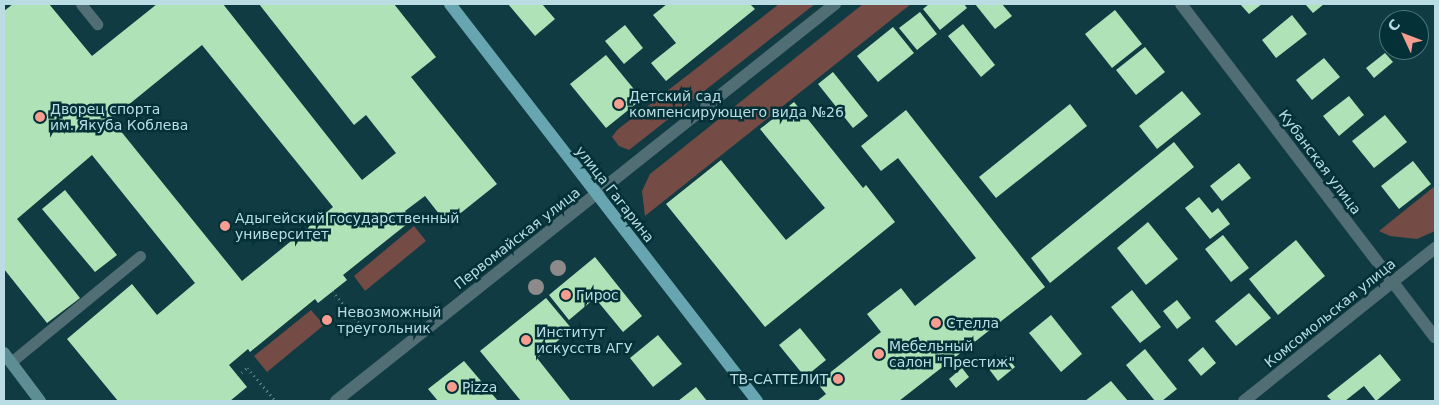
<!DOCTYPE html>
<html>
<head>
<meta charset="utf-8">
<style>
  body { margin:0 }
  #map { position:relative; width:1439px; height:405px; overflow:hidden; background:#113b42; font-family:"DejaVu Sans",sans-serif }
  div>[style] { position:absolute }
  .green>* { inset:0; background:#744b45 }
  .building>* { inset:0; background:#b0e2b7 }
  .path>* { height:3px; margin-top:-1.5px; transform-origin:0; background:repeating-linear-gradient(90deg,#557c83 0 1px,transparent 0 5px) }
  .lane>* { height:11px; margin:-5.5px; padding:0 5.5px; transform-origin:5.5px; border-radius:5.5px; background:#506e73 }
  .street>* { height:12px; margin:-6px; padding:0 6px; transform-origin:6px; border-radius:6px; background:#506e73 }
  .secondary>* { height:12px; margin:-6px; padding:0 6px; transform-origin:6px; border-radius:6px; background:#5d8e96 }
  .primary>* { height:12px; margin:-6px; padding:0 6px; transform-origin:6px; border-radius:6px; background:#67a6b0 }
  .trees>* { width:16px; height:16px; margin:-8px; border-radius:50%; background:#8d8b8a }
  .dots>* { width:14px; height:14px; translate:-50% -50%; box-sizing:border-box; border:2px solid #043137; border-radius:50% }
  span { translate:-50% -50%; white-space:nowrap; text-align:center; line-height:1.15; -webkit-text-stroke:5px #043137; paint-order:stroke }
  .poi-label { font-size:14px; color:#b9dde3 }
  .left { translate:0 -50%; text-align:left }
  .right { translate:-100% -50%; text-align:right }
  .street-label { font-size:14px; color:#b9dde3 }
  .frame { position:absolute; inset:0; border:5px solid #b9dde3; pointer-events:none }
  .north { position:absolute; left:1379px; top:10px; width:50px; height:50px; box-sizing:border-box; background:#043137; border:1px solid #4c767c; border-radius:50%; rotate:313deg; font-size:14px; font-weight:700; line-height:20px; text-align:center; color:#b9dde3 }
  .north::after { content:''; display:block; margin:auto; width:18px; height:22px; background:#f59d90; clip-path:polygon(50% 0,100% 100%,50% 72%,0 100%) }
</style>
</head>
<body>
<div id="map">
  <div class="green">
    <div style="clip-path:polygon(779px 4px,815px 4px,629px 150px,619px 146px,612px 137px,617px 130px)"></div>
    <div style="clip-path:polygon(863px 4px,911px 4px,645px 216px,642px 191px,650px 174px)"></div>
    <div style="clip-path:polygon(1435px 186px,1435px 231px,1417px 239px,1390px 236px,1379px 231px)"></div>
    <div style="clip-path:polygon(414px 226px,426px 241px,365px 291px,354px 276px)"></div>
    <div style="clip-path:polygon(311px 310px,324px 325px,267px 372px,254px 356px)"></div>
  </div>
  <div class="building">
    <div style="clip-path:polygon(evenodd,13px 4px,49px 4px,92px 56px,157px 4px,223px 4px,362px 180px,396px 153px,366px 115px,354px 125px,259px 4px,394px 4px,436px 57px,411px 77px,497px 184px,447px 224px,425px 196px,405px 211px,412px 220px,343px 275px,347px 280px,318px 303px,315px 299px,250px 352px,248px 349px,229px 365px,247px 387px,230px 401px,118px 401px,67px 339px,132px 284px,157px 315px,195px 283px,92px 155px,17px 219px,80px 298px,47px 323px,4px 269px,4px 11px,13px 4px,202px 45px,333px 207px,242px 281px,111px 119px,202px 45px)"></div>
    <div style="clip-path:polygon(508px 4px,542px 4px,555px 19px,535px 36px)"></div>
    <div style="clip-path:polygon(667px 4px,750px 4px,755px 9px,666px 81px,651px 63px,676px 43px,653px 15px)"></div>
    <div style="clip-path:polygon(929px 4px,964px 4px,967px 8px,940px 30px,923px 9px)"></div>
    <div style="clip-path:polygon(975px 4px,1002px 4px,1012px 16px,995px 29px)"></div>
    <div style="clip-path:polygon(1240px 4px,1262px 4px,1249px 14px)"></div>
    <div style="clip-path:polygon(1305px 4px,1324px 4px,1313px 13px)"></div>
    <div style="clip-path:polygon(1115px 10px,1142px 44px,1112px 68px,1085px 34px)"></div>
    <div style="clip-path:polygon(920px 12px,937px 34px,917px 50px,899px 28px)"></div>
    <div style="clip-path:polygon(1292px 15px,1307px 34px,1276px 58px,1262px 40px)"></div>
    <div style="clip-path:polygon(963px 24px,995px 65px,981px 77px,948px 36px)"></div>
    <div style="clip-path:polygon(625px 25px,643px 48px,624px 64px,605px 41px)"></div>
    <div style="clip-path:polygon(893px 27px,914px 53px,878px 82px,857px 56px)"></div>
    <div style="clip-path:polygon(1145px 47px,1165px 72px,1136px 95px,1116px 70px)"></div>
    <div style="clip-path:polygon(1385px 53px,1393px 62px,1374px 78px,1366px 68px)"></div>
    <div style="clip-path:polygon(606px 55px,642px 99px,606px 128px,570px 84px)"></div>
    <div style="clip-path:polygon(1324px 58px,1340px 77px,1312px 100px,1296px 80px)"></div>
    <div style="clip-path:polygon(833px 72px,868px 116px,853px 128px,818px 84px)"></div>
    <div style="clip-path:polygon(1182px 91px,1201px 114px,1157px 149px,1139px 126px)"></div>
    <div style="clip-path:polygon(1349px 96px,1364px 115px,1339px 136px,1323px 116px)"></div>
    <div style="clip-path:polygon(794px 102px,863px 188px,866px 185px,895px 222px,765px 327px,666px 204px,721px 160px,786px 240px,825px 208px,760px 129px)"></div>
    <div style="clip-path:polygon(1070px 104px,1087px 126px,996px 198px,979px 177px)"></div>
    <div style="clip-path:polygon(906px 110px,1045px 287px,899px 401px,817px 401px,826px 394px,817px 383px,881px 332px,867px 314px,901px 288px,915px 306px,976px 258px,898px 158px,881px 171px,861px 146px)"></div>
    <div style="clip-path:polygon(1385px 115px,1407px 142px,1374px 168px,1352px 141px)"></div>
    <div style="clip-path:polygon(1174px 142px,1194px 167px,1050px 283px,1031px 258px)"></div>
    <div style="clip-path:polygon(1413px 161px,1431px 184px,1399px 209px,1381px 186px)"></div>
    <div style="clip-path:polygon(1239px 163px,1251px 178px,1222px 201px,1210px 186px)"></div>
    <div style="clip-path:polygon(65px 190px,117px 255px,95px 272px,42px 209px)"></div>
    <div style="clip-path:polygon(1199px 197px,1212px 213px,1218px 208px,1230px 224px,1210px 239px,1185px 208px)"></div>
    <div style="clip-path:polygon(1148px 222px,1178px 259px,1146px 285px,1117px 248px)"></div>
    <div style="clip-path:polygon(1223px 235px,1249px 268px,1231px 282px,1205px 249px)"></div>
    <div style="clip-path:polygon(1296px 240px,1325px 276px,1278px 315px,1249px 279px)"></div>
    <div style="clip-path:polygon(595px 257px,642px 316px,623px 332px,595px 298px,569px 320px,549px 295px)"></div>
    <div style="clip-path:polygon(1132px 290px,1161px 327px,1140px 343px,1111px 307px)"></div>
    <div style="clip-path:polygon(1249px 293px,1271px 318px,1236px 346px,1215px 321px)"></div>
    <div style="clip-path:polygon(546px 298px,572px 329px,537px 358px,571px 401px,521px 401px,480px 351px)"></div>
    <div style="clip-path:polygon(1177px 300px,1191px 318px,1177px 329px,1163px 311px)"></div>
    <div style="clip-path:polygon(1051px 315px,1082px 354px,1061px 372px,1029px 333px)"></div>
    <div style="clip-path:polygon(800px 328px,826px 360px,805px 377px,779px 345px)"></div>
    <div style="clip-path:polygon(658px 335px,682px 364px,653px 387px,630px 358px)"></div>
    <div style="clip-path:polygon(1203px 347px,1216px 363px,1201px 376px,1188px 360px)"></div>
    <div style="clip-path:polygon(1145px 349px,1177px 389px,1162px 401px,1155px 401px,1126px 365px)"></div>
    <div style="clip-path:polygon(1380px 354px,1401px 380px,1376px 401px,1364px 386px,1345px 401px,1332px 401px,1327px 396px)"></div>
    <div style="clip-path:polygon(1006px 356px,1015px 367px,998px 381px,989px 369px)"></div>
    <div style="clip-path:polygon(464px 361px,498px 401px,438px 401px,428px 389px)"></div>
    <div style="clip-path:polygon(962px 368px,969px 377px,956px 388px,949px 379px)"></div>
    <div style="clip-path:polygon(1111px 381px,1128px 401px,1085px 401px)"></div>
    <div style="clip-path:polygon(696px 387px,707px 401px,678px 401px)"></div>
  </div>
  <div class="path">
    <div style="left:332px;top:291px;width:50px;rotate:49.9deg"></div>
    <div style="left:238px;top:376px;width:12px;rotate:-42deg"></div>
    <div style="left:247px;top:368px;width:43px;rotate:48.8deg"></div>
  </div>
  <div class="lane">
    <div style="left:81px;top:4px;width:26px;rotate:51deg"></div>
    <div style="left:11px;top:362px;width:167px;rotate:-39.4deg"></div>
  </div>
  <div class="street">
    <div style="left:1181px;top:4px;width:419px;rotate:52.7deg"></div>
    <div style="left:336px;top:401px;width:638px;rotate:-38.51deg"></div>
    <div style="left:1244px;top:401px;width:245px;rotate:-38.7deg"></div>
  </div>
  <div class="secondary">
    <div style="left:4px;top:353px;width:60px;rotate:53.1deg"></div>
  </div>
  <div class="primary">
    <div style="left:450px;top:4px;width:502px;rotate:52.29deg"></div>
  </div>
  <div class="trees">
    <div style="left:558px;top:268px"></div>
    <div style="left:536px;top:287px"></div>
  </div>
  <div class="dots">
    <div style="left:619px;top:104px;background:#f59d90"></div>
    <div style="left:40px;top:117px;background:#f59d90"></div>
    <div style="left:225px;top:226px;background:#f59d90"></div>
    <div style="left:566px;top:295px;background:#f59d90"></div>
    <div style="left:327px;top:320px;background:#f59d90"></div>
    <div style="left:936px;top:323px;background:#f59d90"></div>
    <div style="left:526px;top:340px;background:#f59d90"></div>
    <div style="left:879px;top:354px;background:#f59d90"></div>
    <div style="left:838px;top:379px;background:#f59d90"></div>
    <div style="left:452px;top:387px;background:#f59d90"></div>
  </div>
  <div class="poi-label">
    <span class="left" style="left:629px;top:104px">Детский сад<br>компенсирующего вида №26</span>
    <span class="left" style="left:50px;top:117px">Дворец спорта<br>им. Якуба Коблева</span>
    <span class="left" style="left:235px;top:226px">Адыгейский государственный<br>университет</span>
    <span class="left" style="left:576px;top:295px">Гирос</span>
    <span class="left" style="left:337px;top:320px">Невозможный<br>треугольник</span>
    <span class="left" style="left:946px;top:323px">Стелла</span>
    <span class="left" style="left:536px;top:340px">Институт<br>искусств АГУ</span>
    <span class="left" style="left:889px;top:354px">Мебельный<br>салон "Престиж"</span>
    <span class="right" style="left:828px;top:379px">ТВ-САТТЕЛИТ</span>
    <span class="left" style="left:462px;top:387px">Pizza</span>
  </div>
  <div class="street-label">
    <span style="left:1320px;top:162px;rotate:53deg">Кубанская улица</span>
    <span style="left:615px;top:194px;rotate:52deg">улица Гагарина</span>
    <span style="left:517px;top:238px;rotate:-38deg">Первомайская улица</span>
    <span style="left:1330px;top:313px;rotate:-39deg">Комсомольская улица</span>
  </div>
  <div class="frame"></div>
  <div class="north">С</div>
</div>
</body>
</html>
